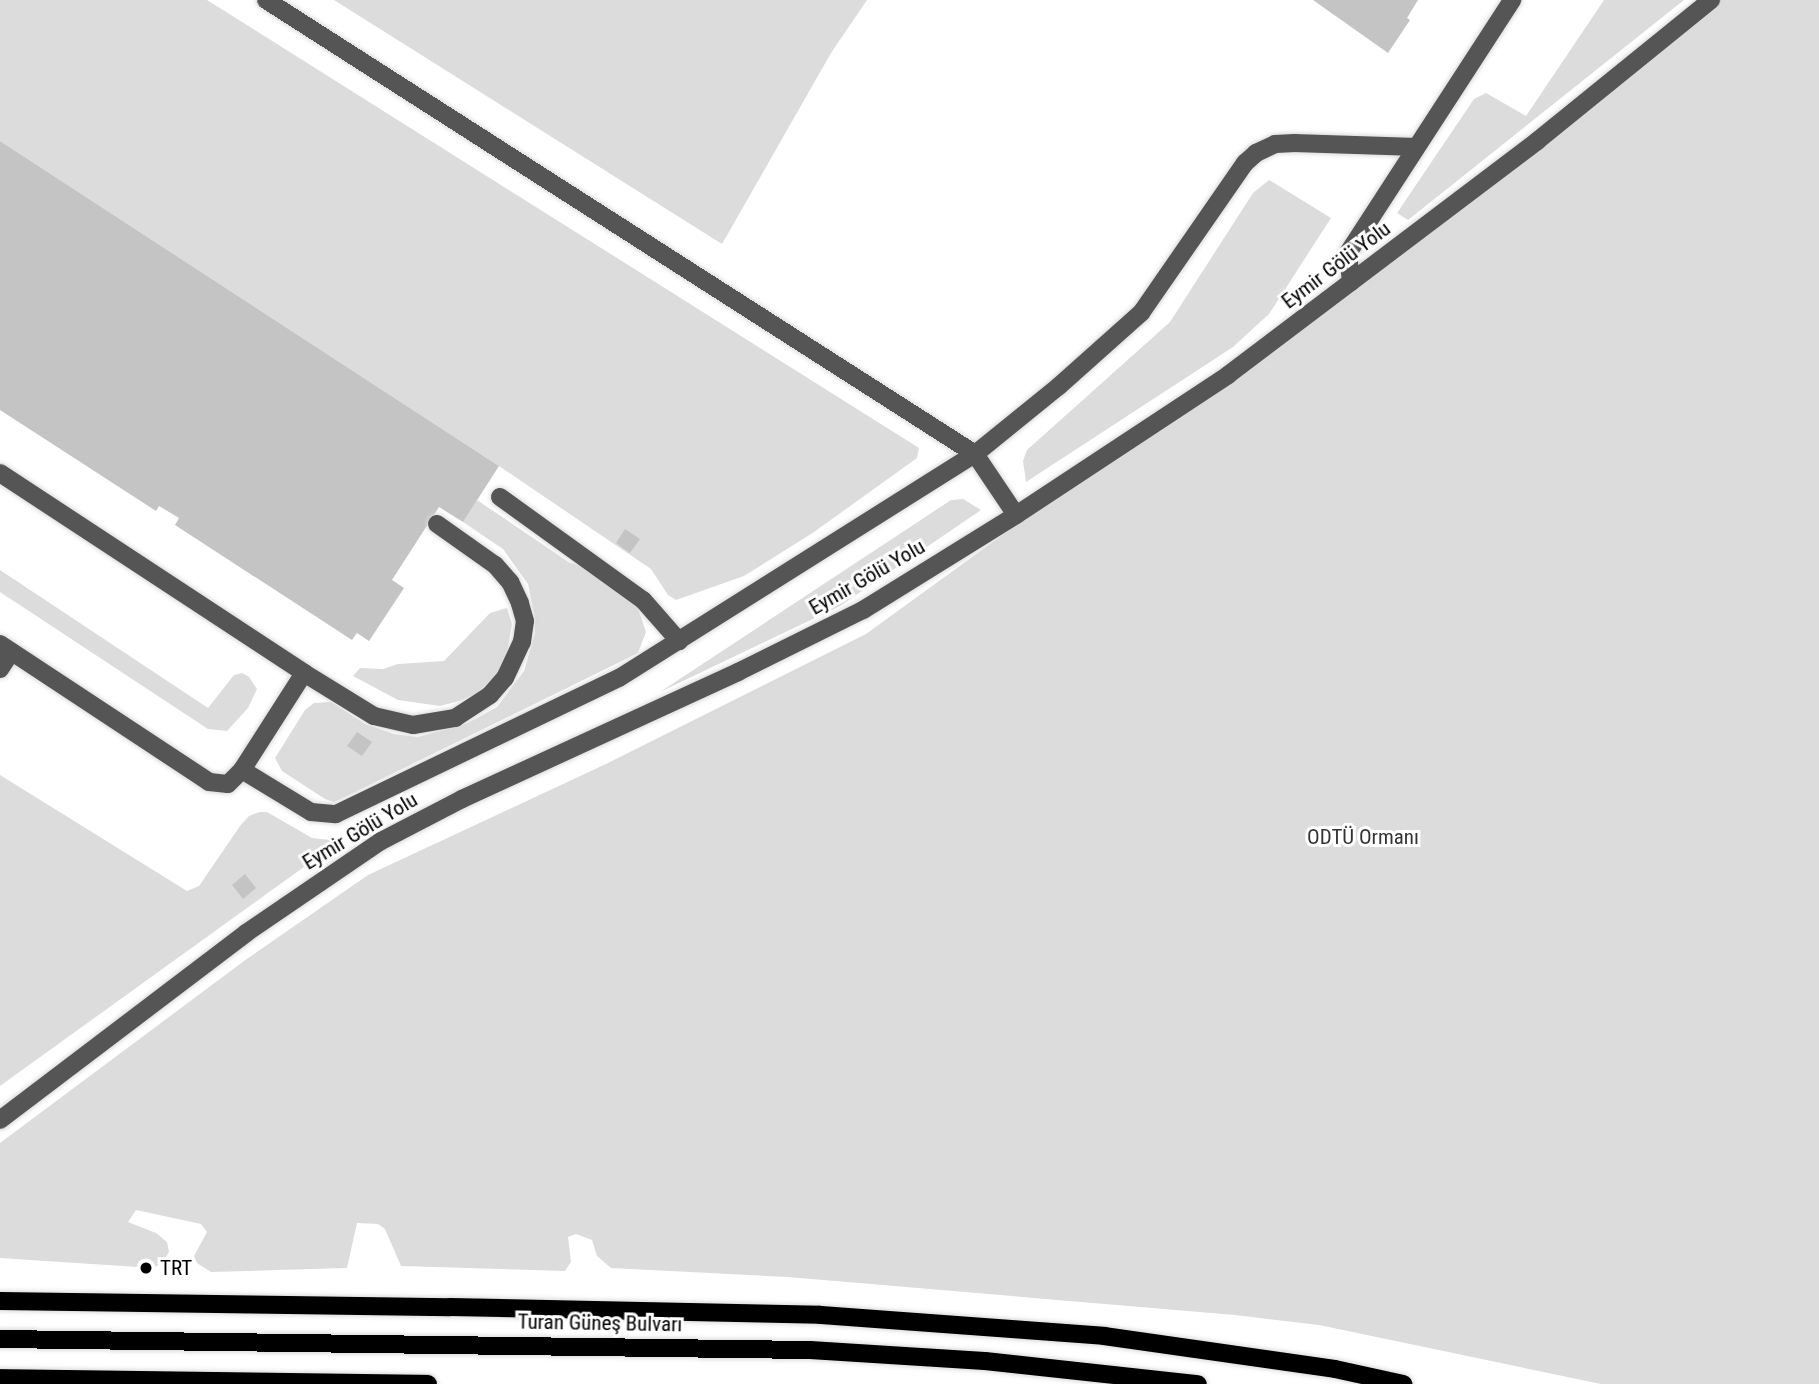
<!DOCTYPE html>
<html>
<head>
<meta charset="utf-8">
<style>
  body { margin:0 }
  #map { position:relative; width:1819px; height:1384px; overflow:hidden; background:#fff; font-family:"Roboto Condensed",sans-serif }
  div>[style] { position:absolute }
  .green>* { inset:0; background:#dcdcdc }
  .building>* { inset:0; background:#c4c4c4 }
  .roads { filter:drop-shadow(0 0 2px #dbdbdb) drop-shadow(0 0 2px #dbdbdb) }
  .minor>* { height:18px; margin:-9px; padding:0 9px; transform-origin:9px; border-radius:9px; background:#555 }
  .major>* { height:18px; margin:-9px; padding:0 9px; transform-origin:9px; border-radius:9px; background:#000 }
  .dots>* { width:19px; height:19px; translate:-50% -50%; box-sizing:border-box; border:4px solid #fff; border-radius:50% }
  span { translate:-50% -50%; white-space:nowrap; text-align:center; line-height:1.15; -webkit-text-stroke:6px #fff; paint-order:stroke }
  .street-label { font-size:21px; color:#000 }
  .park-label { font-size:21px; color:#333 }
  .poi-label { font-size:21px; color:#000 }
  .left { translate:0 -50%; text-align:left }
</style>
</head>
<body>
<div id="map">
  <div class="green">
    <div style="clip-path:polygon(0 0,207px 0,919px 448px,917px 458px,814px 532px,744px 576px,676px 600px,668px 595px,651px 569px,499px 466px,0 141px)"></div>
    <div style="clip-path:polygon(334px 0,867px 0,831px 53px,722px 244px)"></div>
    <div style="clip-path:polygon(1604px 0,1684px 0,1408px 220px,1397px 213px,1474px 99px,1486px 93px,1526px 116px)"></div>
    <div style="clip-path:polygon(1711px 0,1819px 0,1819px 1384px,1601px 1384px,1319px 1325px,1235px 1315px,788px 1277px,611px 1268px,597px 1256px,592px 1240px,576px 1234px,568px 1237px,571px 1262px,565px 1271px,401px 1266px,385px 1229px,378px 1224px,357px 1223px,347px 1268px,211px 1272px,197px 1263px,194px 1256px,207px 1232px,201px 1224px,136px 1210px,128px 1222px,156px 1233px,167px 1242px,169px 1252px,162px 1263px,153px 1268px,0 1258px,0 1143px,244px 961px,368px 875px,608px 763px,866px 634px,1351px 282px)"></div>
    <div style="clip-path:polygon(1269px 180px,1331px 218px,1269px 314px,1233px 347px,1026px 482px,1023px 461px,1027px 450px,1170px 322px,1253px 193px)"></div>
    <div style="clip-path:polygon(963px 499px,981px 510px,840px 606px,660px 692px,951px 500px)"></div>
    <div style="clip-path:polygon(477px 500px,570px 563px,587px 567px,636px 603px,646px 632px,638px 653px,343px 798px,334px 802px,325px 799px,282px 771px,275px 758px,305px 710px,314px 703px,331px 702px,365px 724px,394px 734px,418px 737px,468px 723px,497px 707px,524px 671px,535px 634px,535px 618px,528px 584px,503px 549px,463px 522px)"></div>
    <div style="clip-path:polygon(0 570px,208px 708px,234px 675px,242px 673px,249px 677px,257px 689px,248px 708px,227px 731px,208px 729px,0 592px)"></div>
    <div style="clip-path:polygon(507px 608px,512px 624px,506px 658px,498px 673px,477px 693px,459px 701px,440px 706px,398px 700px,353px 676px,360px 668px,383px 669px,398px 664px,444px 661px,490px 613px)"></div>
    <div style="clip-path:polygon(0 775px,187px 891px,199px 886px,240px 826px,249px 816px,259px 812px,267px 812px,312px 838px,340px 841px,0 1086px)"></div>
  </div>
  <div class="building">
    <div style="clip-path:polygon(1313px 0,1418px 0,1407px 18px,1410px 20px,1388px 53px)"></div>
    <div style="clip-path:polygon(0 141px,499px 466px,463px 522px,439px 507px,392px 580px,404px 588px,369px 641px,357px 633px,352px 640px,175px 525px,179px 518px,159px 506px,156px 511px,0 410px)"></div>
    <div style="clip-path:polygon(625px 529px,640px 539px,630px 553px,616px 543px)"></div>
    <div style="clip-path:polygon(357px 732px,372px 742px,362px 756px,347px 746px)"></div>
    <div style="clip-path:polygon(245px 874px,256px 888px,243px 899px,232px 885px)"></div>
  </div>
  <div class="roads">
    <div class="minor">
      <div style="left:266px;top:0;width:842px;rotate:32.63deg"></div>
      <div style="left:975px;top:454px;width:73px;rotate:56.1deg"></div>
      <div style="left:1351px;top:282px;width:29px;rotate:-96deg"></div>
      <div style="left:1348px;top:253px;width:302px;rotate:-57deg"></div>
      <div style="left:0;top:473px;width:364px;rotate:33.3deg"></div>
      <div style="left:304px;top:673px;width:115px;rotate:122.6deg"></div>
      <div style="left:500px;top:497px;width:176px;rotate:35.8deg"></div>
      <div style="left:643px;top:600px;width:55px;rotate:48.7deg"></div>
      <div style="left:0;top:644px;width:250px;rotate:33.4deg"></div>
      <div style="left:209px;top:782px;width:19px;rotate:6deg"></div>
      <div style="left:228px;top:784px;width:20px;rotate:-45deg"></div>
      <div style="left:242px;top:770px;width:81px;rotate:31.3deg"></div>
      <div style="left:311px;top:812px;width:25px;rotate:5deg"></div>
      <div style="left:336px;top:814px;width:314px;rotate:-25.7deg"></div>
      <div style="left:619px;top:678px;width:421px;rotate:-32.2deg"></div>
      <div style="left:975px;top:454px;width:108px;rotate:-39deg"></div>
      <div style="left:1059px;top:386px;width:110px;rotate:-41.7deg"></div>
      <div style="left:1141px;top:313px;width:183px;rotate:-55.3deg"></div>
      <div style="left:1245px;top:163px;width:15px;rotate:-42deg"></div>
      <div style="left:1256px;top:153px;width:21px;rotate:-25deg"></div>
      <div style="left:1275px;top:144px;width:20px;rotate:-3deg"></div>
      <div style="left:1295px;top:143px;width:121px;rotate:1.9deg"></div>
      <div style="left:0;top:669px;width:20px;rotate:-57deg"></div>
      <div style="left:304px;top:673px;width:82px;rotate:31.6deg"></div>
      <div style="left:374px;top:716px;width:40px;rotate:13deg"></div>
      <div style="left:413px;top:725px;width:43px;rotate:-9.5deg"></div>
      <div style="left:455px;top:718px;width:42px;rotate:-33.3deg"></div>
      <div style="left:490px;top:695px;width:23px;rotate:-49deg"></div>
      <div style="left:505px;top:678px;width:40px;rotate:-65deg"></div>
      <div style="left:522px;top:642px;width:21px;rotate:-82deg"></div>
      <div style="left:525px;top:621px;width:19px;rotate:-106deg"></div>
      <div style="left:520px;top:603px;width:23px;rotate:-115deg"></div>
      <div style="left:510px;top:582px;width:23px;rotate:-131deg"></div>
      <div style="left:495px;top:565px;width:71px;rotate:-144.7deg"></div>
      <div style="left:0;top:1120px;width:309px;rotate:-37.2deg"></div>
      <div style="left:246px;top:933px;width:163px;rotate:-34.3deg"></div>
      <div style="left:381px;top:841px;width:91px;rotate:-27.4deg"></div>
      <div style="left:462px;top:799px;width:304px;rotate:-24.7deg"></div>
      <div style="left:738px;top:672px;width:140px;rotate:-26.4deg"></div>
      <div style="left:863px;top:610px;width:180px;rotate:-31.8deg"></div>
      <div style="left:1016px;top:515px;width:254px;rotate:-33.4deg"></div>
      <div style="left:1228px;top:375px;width:388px;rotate:-37.1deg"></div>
      <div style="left:1537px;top:141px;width:224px;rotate:-39deg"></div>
    </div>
    <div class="major">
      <div style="left:0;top:1301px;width:450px;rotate:0.8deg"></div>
      <div style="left:450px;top:1307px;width:370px;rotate:1.2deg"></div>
      <div style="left:820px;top:1315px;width:285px;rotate:4.2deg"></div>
      <div style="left:1104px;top:1336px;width:233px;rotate:8.1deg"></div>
      <div style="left:1335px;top:1369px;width:70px;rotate:12.4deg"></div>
      <div style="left:0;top:1339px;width:810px;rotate:0.78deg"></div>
      <div style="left:810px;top:1350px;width:175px;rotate:3.6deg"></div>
      <div style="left:985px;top:1361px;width:214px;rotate:6.2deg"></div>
      <div style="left:0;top:1378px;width:428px;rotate:0.8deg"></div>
    </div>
  </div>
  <div class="dots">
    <div style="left:146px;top:1268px;background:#000"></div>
  </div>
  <div class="street-label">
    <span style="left:1336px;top:265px;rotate:-37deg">Eymir Gölü Yolu</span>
    <span style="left:867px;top:577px;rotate:-30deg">Eymir Gölü Yolu</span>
    <span style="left:360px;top:831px;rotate:-31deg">Eymir Gölü Yolu</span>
    <span style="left:600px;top:1323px;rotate:1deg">Turan Güneş Bulvarı</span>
  </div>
  <div class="park-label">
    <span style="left:1363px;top:837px">ODTÜ Ormanı</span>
  </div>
  <div class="poi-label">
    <span class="left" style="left:160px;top:1268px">TRT</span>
  </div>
</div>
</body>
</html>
